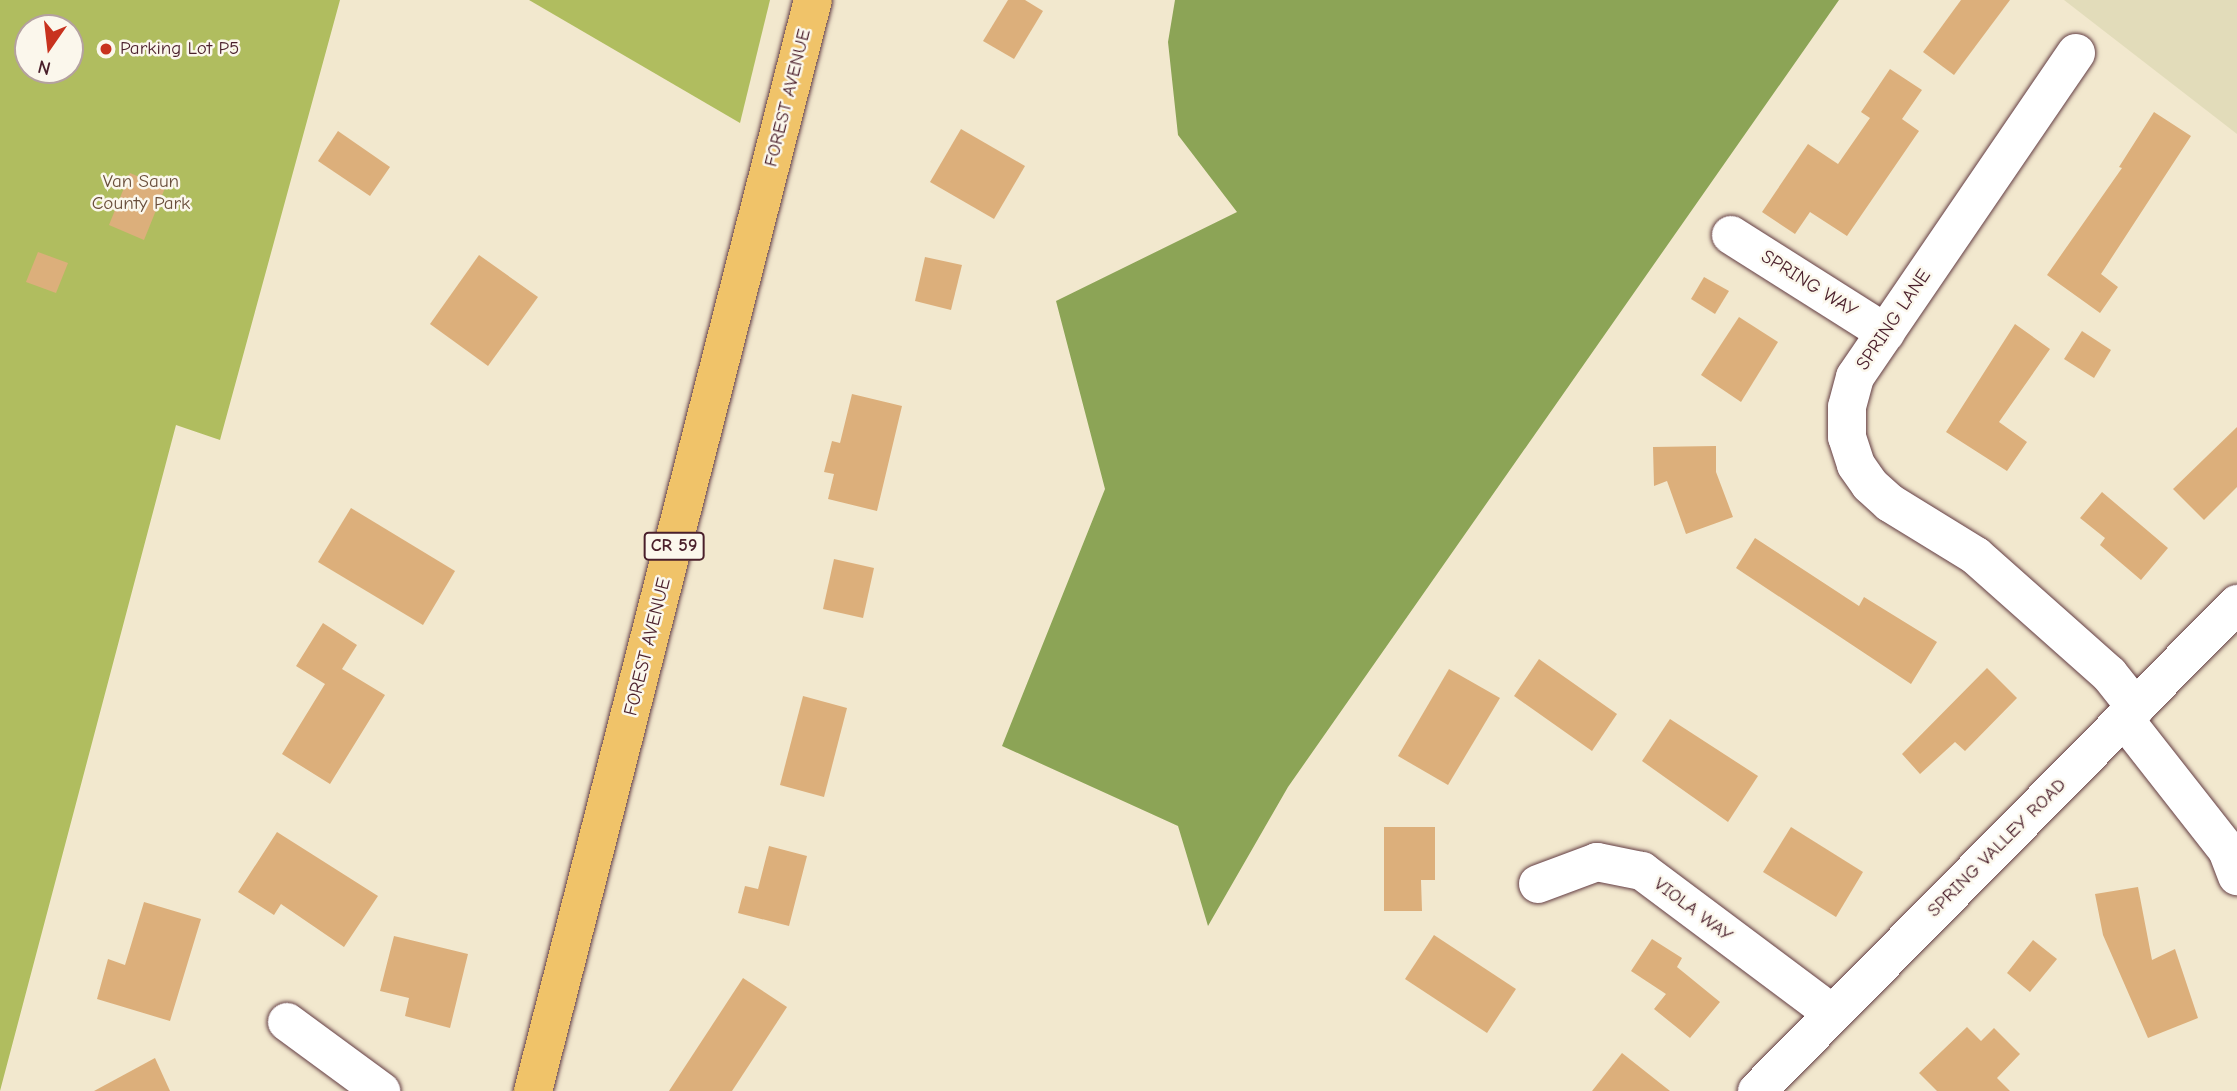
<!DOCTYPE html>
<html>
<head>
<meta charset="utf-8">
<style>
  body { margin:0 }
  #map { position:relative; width:2237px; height:1091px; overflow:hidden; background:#f2e8ce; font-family:"Comic Neue",sans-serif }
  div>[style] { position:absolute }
  .built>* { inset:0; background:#e2dcba }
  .green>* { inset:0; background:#b0bd5f }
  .forest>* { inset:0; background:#8ca456 }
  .building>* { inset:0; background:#dcaf7b }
  .roads { filter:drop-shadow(0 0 2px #633d43) drop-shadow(0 0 2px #633d43) }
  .minor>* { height:38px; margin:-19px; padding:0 19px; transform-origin:19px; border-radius:19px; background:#fff }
  .major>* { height:38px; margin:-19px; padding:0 19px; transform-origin:19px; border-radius:19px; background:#f0c369 }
  .dots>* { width:19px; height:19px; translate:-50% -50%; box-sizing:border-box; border:4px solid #fbf7ec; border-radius:50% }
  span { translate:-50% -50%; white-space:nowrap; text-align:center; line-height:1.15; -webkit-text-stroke:5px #fbf7ec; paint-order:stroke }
  .shield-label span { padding:2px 5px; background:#fbf7ec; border:2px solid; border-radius:5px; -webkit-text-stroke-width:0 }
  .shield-label { font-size:18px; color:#4a1f2b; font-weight:700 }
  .poi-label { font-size:19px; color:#4a1f2b }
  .left { translate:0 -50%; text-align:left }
  .street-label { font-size:19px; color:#4a1f2b }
  .park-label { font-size:19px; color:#694e3b }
  .north { position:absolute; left:14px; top:14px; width:70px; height:70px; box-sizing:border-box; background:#fbf7ec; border:2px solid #b4a19f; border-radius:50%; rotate:194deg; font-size:19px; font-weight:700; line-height:28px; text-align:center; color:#4a1f2b }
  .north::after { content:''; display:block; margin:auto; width:24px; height:32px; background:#c8321e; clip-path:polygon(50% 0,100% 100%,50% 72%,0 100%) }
</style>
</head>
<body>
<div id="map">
  <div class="built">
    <div style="clip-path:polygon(2064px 0,2237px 0,2237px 134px)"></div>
  </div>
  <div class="green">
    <div style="clip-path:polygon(evenodd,0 0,340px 0,220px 440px,176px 425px,0 1091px,0 0,28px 28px,70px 28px,70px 70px,28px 70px,28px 28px)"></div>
    <div style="clip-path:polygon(529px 0,770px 0,740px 123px)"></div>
  </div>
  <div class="forest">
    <div style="clip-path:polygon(1175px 0,1839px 0,1288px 787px,1208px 926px,1178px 826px,1002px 746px,1105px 489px,1056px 301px,1237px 212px,1178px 135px,1168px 42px)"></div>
  </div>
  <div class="building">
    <div style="clip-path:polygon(1008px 0,1025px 0,1043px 11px,1014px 59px,983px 41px)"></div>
    <div style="clip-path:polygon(1961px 0,2010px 0,1954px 75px,1923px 52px)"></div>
    <div style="clip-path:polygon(1890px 69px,1922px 90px,1902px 119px,1919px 131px,1847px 236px,1810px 212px,1795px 234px,1762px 212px,1808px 144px,1838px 164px,1870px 118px,1861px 112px)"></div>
    <div style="clip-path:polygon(2154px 112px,2191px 136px,2101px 274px,2118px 287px,2100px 313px,2047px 275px,2122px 168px,2119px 167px)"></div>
    <div style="clip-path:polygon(961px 129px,1025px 166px,994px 219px,930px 182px)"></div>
    <div style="clip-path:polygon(338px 131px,390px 167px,370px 196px,318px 161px)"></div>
    <div style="clip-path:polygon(130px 173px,165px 188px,144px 240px,109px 225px)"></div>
    <div style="clip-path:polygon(38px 252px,68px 263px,56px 293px,26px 282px)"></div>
    <div style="clip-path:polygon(479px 255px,538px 297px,488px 366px,430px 324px)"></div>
    <div style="clip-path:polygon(925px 257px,962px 265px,951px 310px,915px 301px)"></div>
    <div style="clip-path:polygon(1704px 277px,1729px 291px,1715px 314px,1691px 299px)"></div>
    <div style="clip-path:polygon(1739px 317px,1778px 342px,1741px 402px,1701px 375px)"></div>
    <div style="clip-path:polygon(2015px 324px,2050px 349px,1999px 422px,2027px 442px,2007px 471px,1946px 432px)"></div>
    <div style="clip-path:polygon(2082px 331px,2111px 350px,2094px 378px,2064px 359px)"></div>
    <div style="clip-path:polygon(852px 394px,902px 406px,877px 511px,828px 499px,834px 474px,824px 472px,832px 441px,840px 443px)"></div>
    <div style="clip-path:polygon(2237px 427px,2237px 487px,2204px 520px,2173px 489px)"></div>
    <div style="clip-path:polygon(1716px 446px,1716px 472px,1733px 517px,1686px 534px,1667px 481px,1654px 486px,1653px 447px)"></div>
    <div style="clip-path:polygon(2102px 492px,2168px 548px,2141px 580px,2100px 545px,2105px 538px,2080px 518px)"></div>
    <div style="clip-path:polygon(351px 508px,455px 571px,423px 625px,318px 562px)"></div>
    <div style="clip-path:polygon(1755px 538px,1859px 606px,1864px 597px,1937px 642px,1911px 684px,1736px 568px)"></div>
    <div style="clip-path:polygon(834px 559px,874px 568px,863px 618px,823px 609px)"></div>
    <div style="clip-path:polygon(323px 623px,357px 645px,342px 669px,385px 695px,330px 784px,282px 754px,325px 684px,296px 666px)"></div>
    <div style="clip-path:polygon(1539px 659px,1617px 714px,1592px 751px,1514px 696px)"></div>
    <div style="clip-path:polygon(1987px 668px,2017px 698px,1965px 751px,1955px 742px,1920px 774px,1902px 754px)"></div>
    <div style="clip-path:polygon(1449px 669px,1500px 698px,1448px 785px,1398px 756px)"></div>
    <div style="clip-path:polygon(803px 696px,847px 708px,824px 797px,780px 785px)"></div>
    <div style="clip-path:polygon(1670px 719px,1758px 776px,1728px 822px,1642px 761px)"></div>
    <div style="clip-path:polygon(1384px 827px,1435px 827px,1435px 880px,1421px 880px,1422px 911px,1384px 911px)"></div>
    <div style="clip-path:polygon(1791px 827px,1863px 872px,1836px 917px,1763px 872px)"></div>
    <div style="clip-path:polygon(277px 832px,378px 896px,344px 947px,281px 904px,274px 915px,238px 892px)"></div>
    <div style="clip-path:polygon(769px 846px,807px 856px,789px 926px,738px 913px,745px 886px,758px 889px)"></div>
    <div style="clip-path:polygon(2138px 887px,2152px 960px,2175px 949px,2198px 1018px,2148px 1038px,2103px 935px,2095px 894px)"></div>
    <div style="clip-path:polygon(144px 902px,201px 919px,170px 1021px,97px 999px,108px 959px,125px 965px)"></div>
    <div style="clip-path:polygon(1434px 935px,1516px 989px,1487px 1033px,1405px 979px)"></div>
    <div style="clip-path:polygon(394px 936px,468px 954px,450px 1028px,405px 1016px,409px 998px,380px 991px)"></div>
    <div style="clip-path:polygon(1652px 939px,1682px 958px,1677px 967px,1720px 1002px,1690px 1038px,1654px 1009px,1666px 994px,1631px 971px)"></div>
    <div style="clip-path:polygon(2033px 940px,2057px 959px,2030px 992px,2007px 973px)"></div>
    <div style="clip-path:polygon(743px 978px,787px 1007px,732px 1091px,669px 1091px)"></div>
    <div style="clip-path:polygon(1967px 1027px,1981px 1041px,1994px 1028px,2020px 1054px,1997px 1078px,2010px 1091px,1937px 1091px,1919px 1073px)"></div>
    <div style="clip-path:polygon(1622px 1053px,1670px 1091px,1592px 1091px)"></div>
    <div style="clip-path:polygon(155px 1058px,170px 1091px,94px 1091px)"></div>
  </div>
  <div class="roads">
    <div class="minor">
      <div style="left:2076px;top:53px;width:392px;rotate:124.3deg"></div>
      <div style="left:1855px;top:377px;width:31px;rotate:105deg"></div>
      <div style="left:1847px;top:407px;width:30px;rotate:90deg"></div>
      <div style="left:1847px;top:437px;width:29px;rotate:72deg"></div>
      <div style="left:1856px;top:465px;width:24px;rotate:55deg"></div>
      <div style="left:1870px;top:485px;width:27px;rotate:42deg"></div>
      <div style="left:1890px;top:503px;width:101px;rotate:31.6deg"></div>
      <div style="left:1976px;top:556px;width:178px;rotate:41.6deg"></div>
      <div style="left:2109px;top:674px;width:43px;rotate:51.5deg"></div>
      <div style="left:1731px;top:235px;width:183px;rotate:32.3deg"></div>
      <div style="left:2125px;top:720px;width:165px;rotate:51.9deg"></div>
      <div style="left:2227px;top:850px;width:28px;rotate:69deg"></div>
      <div style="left:1538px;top:884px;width:63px;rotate:-20.4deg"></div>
      <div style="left:1597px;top:862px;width:46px;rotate:11.3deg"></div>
      <div style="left:1642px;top:871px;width:237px;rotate:36.8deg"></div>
      <div style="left:287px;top:1022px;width:117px;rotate:36.3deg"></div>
      <div style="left:1757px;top:1091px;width:684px;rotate:-45.41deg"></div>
    </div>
    <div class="major">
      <div style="left:533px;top:1091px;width:1126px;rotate:-75.61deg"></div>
    </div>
  </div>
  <div class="dots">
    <div style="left:106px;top:49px;background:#c8321e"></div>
  </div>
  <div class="shield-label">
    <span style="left:674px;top:546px">CR 59</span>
  </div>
  <div class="poi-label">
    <span class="left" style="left:120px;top:49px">Parking Lot P5</span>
  </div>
  <div class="street-label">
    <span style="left:788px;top:98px;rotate:-76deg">FOREST AVENUE</span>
    <span style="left:1809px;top:284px;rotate:32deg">SPRING WAY</span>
    <span style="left:1894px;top:320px;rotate:-56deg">SPRING LANE</span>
    <span style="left:648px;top:647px;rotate:-76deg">FOREST AVENUE</span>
    <span style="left:1997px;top:848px;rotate:-45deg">SPRING VALLEY ROAD</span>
    <span style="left:1693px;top:910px;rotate:37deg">VIOLA WAY</span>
  </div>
  <div class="park-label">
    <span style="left:141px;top:193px">Van Saun<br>County Park</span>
  </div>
  <div class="north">N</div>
</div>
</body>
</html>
